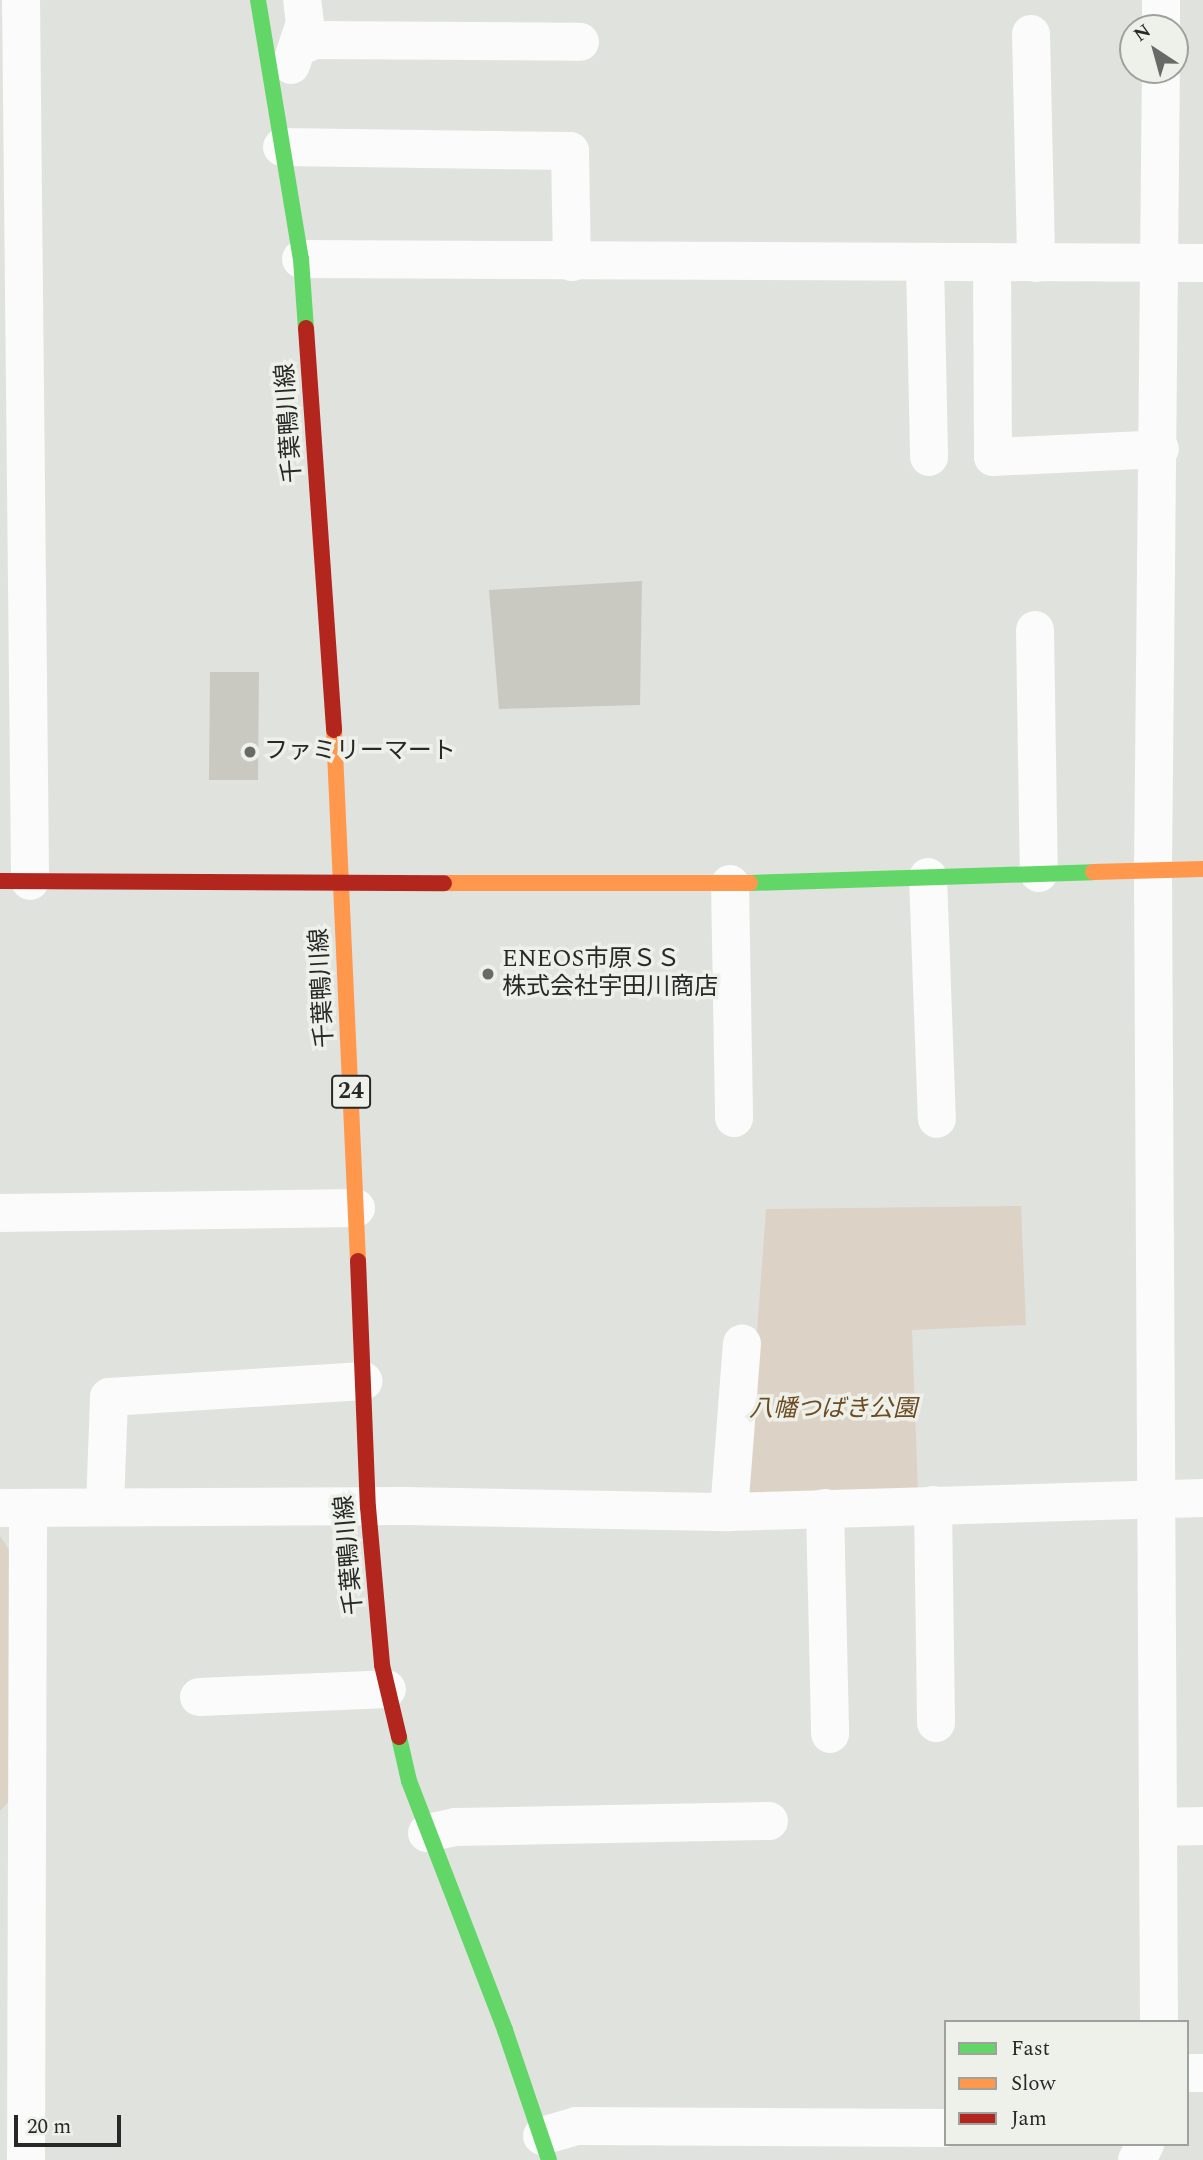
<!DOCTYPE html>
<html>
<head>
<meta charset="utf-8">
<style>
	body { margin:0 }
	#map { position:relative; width:1203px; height:2160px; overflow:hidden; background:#e0e2dd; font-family:Spectral,"Noto Sans JP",serif }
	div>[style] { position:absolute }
	.green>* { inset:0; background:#dcd3c6 }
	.building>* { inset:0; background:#cac9c1 }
	.street>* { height:38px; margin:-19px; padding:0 19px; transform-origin:19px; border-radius:19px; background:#fafbfa }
	.fast>* { height:16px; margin:-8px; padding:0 8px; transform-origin:8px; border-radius:8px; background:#63d668 }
	.slow>* { height:16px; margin:-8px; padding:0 8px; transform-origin:8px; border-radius:8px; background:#ff974d }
	.jam>* { height:16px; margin:-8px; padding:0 8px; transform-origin:8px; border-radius:8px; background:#b3261e }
	.dots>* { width:19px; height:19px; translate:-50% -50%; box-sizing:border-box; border:4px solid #edf1ea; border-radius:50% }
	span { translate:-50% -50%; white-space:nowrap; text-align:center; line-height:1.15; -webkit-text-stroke:7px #edf1ea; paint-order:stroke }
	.shield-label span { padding:2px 5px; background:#edf1ea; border:2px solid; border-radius:5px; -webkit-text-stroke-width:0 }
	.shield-label { font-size:23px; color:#282927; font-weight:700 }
	.street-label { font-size:24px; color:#282927 }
	.poi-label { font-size:24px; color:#282927 }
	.left { translate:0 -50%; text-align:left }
	.park-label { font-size:24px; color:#6e4b22; font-style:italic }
	.legend { position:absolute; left:944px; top:2020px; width:245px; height:126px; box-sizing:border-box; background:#edf1ea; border:2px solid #9ea19c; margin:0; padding:9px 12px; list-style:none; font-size:21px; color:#282927 }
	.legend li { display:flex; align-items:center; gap:14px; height:35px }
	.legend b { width:35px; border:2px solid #9ea19c }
	.north { position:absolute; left:1119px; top:14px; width:70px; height:70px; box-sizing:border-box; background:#edf1ea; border:2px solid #9ea19c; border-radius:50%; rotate:324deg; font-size:19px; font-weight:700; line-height:28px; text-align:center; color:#282927 }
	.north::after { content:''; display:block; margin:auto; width:24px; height:32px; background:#686a67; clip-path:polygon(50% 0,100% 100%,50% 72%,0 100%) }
	.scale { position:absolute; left:14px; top:2115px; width:107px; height:32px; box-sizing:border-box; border:4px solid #282927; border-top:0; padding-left:9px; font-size:21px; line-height:24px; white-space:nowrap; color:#282927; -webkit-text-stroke:5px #edf1ea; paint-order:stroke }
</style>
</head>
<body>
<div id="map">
	<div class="green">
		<div style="clip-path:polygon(1021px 1206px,1026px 1325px,912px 1330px,918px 1491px,745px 1496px,766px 1209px)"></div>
		<div style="clip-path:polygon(0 1536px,10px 1551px,14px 1796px,0 1811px)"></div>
	</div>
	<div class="building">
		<div style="clip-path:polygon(642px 581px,640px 705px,499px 709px,489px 590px)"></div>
		<div style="clip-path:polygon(210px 672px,259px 672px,258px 780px,209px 780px)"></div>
	</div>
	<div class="street">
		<div style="left:21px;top:0;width:881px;rotate:89.41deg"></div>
		<div style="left:1161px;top:0;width:28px;rotate:90deg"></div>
		<div style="left:1031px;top:34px;width:229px;rotate:88.7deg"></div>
		<div style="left:298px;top:47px;width:18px;rotate:-22deg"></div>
		<div style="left:315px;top:40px;width:265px;rotate:0.4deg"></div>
		<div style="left:291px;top:65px;width:44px;rotate:-71.6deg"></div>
		<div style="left:305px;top:23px;width:23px;rotate:-97deg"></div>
		<div style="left:282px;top:147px;width:288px;rotate:0.8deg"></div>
		<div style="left:570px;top:151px;width:111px;rotate:89deg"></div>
		<div style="left:301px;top:259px;width:902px;rotate:0.25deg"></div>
		<div style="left:925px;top:263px;width:194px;rotate:88.8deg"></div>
		<div style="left:992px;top:263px;width:194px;rotate:89.7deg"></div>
		<div style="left:993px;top:457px;width:167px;rotate:-2.7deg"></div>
		<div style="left:1035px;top:630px;width:243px;rotate:89.1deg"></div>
		<div style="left:928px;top:877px;width:242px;rotate:87.9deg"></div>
		<div style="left:730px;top:884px;width:234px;rotate:89deg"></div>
		<div style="left:0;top:1213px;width:356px;rotate:-0.8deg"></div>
		<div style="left:933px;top:1505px;width:218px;rotate:89.2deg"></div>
		<div style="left:105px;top:1507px;width:110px;rotate:-87.9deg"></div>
		<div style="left:109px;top:1397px;width:255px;rotate:-3.6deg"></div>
		<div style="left:0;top:1508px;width:405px;rotate:-0.3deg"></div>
		<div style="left:405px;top:1506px;width:324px;rotate:1.1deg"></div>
		<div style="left:729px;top:1512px;width:474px;rotate:-1.7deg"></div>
		<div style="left:825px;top:1508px;width:226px;rotate:88.7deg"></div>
		<div style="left:729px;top:1512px;width:169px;rotate:-85.6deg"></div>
		<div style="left:199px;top:1697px;width:188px;rotate:-2.4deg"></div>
		<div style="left:1160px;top:1827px;width:43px;rotate:-1.3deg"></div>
		<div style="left:427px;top:1833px;width:29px;rotate:-12deg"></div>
		<div style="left:455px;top:1827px;width:314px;rotate:-1.1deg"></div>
		<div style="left:1159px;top:2022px;width:1153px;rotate:-90.3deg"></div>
		<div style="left:1153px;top:869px;width:799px;rotate:-89.43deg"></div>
		<div style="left:1187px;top:2073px;width:16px"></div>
		<div style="left:542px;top:2136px;width:35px;rotate:-16deg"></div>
		<div style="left:576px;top:2126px;width:370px;rotate:0.3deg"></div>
		<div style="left:26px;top:2160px;width:652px;rotate:-89.82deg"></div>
		<div style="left:1137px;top:2160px;width:18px;rotate:-63deg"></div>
	</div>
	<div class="fast">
		<div style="left:258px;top:0;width:263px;rotate:80.6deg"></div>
		<div style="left:301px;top:259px;width:69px;rotate:85.9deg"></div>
		<div style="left:750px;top:883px;width:343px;rotate:-1.8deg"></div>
		<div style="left:399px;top:1737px;width:45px;rotate:77.2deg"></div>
		<div style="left:409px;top:1781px;width:267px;rotate:68.9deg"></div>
		<div style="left:505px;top:2030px;width:137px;rotate:71.3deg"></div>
	</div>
	<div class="slow">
		<div style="left:334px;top:730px;width:532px;rotate:87.41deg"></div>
		<div style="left:1093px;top:872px;width:110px;rotate:-1.6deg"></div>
		<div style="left:444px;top:883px;width:306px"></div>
	</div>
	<div class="jam">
		<div style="left:306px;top:328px;width:403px;rotate:86deg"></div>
		<div style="left:0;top:881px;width:444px;rotate:0.3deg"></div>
		<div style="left:358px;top:1261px;width:246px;rotate:87.7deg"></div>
		<div style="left:368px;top:1507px;width:159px;rotate:84.9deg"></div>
		<div style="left:382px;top:1665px;width:74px;rotate:76.7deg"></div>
	</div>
	<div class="dots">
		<div style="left:250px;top:752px;background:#686a67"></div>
		<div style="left:488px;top:974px;background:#686a67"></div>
	</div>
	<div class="shield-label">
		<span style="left:351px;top:1092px">24</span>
	</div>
	<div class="street-label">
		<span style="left:290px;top:423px;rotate:-94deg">千葉鴨川線</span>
		<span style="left:323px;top:988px;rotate:-93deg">千葉鴨川線</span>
		<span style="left:350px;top:1555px;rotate:-95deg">千葉鴨川線</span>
	</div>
	<div class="poi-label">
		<span class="left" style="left:264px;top:752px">ファミリーマート</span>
		<span class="left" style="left:502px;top:974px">ENEOS市原ＳＳ<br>株式会社宇田川商店</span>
	</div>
	<div class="park-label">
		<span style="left:833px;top:1410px">八幡つばき公園</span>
	</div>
	<ul class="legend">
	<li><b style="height:9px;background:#63d668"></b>Fast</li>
	<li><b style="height:9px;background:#ff974d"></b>Slow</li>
	<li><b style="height:9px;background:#b3261e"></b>Jam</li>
	</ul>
	<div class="north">N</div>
	<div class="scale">20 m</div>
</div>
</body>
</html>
